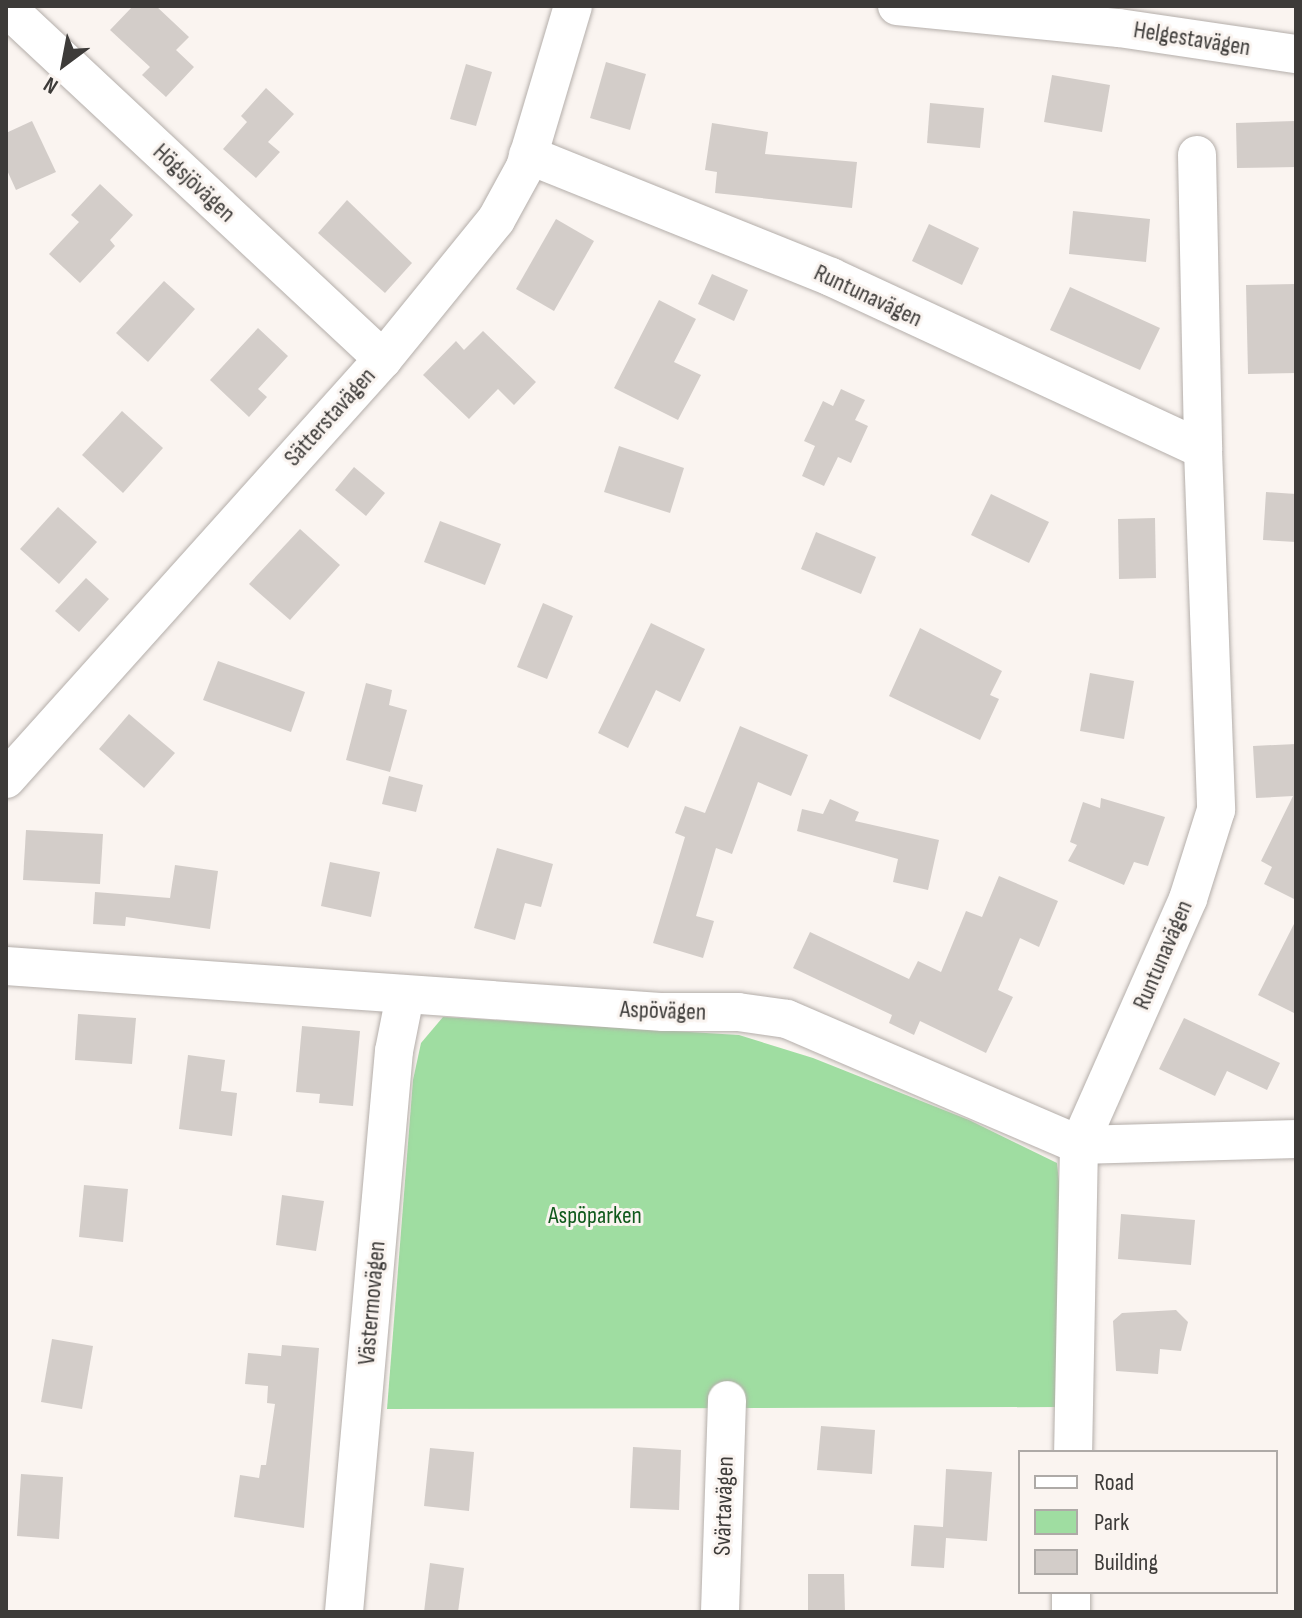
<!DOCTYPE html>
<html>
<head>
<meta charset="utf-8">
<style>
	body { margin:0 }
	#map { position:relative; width:1302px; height:1618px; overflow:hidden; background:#faf4f0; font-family:"Sofia Sans Condensed",sans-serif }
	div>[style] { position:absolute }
	.green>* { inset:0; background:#9fdda1 }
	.building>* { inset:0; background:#d3cdc9 }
	.roads { filter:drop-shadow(0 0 2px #b4aeaa) drop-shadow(0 0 2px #b4aeaa) }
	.minor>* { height:38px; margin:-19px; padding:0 19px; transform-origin:19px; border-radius:19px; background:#fff }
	span { translate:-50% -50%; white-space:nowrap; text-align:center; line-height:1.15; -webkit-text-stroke:6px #faf4f0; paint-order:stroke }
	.street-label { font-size:24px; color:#3d3b39 }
	.park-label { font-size:24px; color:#10591c }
	.frame { position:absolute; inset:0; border:8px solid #3d3b39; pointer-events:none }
	.legend { position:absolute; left:1018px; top:1450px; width:260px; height:144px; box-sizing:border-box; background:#faf4f0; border:2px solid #aeaaa7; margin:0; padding:10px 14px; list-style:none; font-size:24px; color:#3d3b39 }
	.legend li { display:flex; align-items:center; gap:16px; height:40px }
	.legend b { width:40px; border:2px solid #aeaaa7 }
	.north { position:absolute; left:24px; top:24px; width:80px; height:80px; -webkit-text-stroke:6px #faf4f0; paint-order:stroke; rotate:212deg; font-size:22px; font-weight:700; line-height:32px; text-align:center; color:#3d3b39 }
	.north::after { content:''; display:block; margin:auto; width:28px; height:36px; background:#3d3b39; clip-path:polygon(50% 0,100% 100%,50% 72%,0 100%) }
</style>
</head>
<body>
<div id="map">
	<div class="green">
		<div style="clip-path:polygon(443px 1017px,739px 1035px,813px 1058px,969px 1120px,1057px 1163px,1062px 1211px,1058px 1407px,387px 1409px,413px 1080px,421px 1043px)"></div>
	</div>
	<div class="building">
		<div style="clip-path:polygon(133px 6px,156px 6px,189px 37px,176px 50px,194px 67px,166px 97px,142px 75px,150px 67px,110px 30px)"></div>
		<div style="clip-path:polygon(606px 62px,646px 74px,630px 130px,590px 118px)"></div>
		<div style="clip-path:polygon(466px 64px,492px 72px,476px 126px,450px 119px)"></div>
		<div style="clip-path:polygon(1052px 75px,1110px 85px,1102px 132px,1044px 122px)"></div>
		<div style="clip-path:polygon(266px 88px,294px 114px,268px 142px,280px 152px,256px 178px,223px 149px,247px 122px,241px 116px)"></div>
		<div style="clip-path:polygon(930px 103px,984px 108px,980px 148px,927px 143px)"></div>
		<div style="clip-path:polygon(32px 121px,56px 172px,16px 190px,6px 168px,6px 133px)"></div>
		<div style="clip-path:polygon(1295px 121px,1296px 167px,1237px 168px,1236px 123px)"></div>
		<div style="clip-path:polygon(712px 123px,768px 132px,765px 154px,857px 162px,852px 208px,715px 193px,717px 172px,705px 170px)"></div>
		<div style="clip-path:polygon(100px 184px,133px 215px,110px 240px,115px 246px,80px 283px,49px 254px,79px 222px,71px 215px)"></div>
		<div style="clip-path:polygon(347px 200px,412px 263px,385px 293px,318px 233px)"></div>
		<div style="clip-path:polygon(1073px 211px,1150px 219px,1146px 262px,1069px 254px)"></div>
		<div style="clip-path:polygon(556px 219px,594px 241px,554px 311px,516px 289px)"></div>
		<div style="clip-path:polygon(929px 224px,979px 248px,962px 285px,912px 261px)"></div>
		<div style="clip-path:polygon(712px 274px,748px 290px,734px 321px,698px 304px)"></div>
		<div style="clip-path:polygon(164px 281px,195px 309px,148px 362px,116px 333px)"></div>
		<div style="clip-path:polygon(1296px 284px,1296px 373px,1248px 374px,1246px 285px)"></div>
		<div style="clip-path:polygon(1070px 287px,1160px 328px,1140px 370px,1050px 330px)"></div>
		<div style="clip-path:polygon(659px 300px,696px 319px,674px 362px,701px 375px,678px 420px,614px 388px)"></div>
		<div style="clip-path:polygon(258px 328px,288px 356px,258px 389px,267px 397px,249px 417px,210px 380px)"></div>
		<div style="clip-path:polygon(483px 331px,536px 382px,514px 405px,498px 389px,469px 419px,423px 375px,456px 341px,464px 350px)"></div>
		<div style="clip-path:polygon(841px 389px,865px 400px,855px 420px,868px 426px,851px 463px,838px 457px,824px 486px,802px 476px,815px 446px,804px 441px,823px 401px,833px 406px)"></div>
		<div style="clip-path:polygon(122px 411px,163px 448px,123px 493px,82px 455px)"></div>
		<div style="clip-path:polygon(619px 446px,684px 468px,670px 513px,604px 492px)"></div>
		<div style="clip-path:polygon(354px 467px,385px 493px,366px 516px,335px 490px)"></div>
		<div style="clip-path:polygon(1266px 492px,1296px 494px,1296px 542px,1263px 540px)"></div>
		<div style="clip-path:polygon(991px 494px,1049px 522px,1029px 563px,971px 535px)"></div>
		<div style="clip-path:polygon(58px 507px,97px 542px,59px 584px,20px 549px)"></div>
		<div style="clip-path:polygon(1155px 518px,1156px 578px,1119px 579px,1118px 519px)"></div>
		<div style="clip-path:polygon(440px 521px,501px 544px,485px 585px,424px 562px)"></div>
		<div style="clip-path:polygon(300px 529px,340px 565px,290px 620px,249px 584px)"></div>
		<div style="clip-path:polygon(816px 532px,876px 557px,861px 594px,801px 569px)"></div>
		<div style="clip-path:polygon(86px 578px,109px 599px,79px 632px,55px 611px)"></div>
		<div style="clip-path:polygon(543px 603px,573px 616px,547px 679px,517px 667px)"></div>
		<div style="clip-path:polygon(651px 623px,705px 649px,680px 702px,656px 690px,628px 748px,598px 733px)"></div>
		<div style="clip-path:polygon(920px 628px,1002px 671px,990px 695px,999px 699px,980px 740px,889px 696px)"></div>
		<div style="clip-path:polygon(218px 661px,305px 692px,291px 732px,203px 700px)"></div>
		<div style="clip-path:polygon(1090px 673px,1134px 681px,1124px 739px,1080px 731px)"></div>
		<div style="clip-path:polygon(366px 683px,392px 690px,389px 705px,407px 710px,390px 772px,346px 760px)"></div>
		<div style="clip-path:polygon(129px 714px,175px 753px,144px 788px,99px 749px)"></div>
		<div style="clip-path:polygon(740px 726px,808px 755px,791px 796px,758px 782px,732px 854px,716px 848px,696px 916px,714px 921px,703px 958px,653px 943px,685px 837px,675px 833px,685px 806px,705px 813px)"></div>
		<div style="clip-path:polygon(1296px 744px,1296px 900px,1264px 884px,1272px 867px,1261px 861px,1293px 796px,1256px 798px,1253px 746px)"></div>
		<div style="clip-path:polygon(389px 776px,423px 785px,416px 812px,382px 804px)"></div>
		<div style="clip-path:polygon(1101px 798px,1165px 817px,1148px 866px,1134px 862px,1124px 885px,1068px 861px,1077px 845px,1070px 842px,1083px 802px,1100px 808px)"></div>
		<div style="clip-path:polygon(830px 799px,859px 812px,855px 821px,939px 840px,928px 890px,893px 882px,898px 859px,797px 831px,802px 809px,823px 814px)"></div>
		<div style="clip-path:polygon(26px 830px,103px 834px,100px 884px,23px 880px)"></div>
		<div style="clip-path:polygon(497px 848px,553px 864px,541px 907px,525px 903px,515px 940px,474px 928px)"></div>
		<div style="clip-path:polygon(330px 862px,380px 872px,371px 917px,321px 906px)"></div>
		<div style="clip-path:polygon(175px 865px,218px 871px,210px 929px,126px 917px,125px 926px,93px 924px,95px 892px,170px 898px)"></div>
		<div style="clip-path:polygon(999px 876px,1058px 901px,1039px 947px,1020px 938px,998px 990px,1013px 997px,986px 1053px,920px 1021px,914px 1035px,889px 1023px,892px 1015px,793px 968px,810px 932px,909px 979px,918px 961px,941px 972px,966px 911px,982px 917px)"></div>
		<div style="clip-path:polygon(1296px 920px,1296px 1014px,1258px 995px)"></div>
		<div style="clip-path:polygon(78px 1014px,136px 1018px,132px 1064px,75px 1060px)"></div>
		<div style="clip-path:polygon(1184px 1018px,1280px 1063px,1267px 1090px,1227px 1071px,1215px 1096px,1159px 1069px)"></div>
		<div style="clip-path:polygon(302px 1026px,360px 1031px,353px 1106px,319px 1103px,320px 1094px,296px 1092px)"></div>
		<div style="clip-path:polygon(188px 1055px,225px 1060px,221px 1091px,237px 1093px,232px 1136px,179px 1129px)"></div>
		<div style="clip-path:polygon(84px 1185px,128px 1189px,123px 1242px,79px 1237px)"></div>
		<div style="clip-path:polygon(282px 1195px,324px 1201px,316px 1251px,276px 1245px)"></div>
		<div style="clip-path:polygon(1121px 1214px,1195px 1220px,1191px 1265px,1118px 1259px)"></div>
		<div style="clip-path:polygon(1176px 1310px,1188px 1322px,1181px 1351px,1160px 1349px,1158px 1374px,1116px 1371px,1113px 1321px,1122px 1313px)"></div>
		<div style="clip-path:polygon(52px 1339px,93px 1346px,82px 1409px,41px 1402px)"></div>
		<div style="clip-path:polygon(282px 1345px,319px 1348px,304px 1528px,234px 1517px,240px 1475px,259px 1478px,261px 1465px,266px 1465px,275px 1404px,267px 1403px,268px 1386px,245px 1384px,248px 1353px,281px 1356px)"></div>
		<div style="clip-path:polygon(821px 1426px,875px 1430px,872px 1474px,817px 1470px)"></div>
		<div style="clip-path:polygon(633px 1447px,681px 1450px,679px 1510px,630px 1508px)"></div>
		<div style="clip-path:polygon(430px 1448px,474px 1452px,469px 1511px,424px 1506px)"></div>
		<div style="clip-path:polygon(946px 1469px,992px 1472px,987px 1541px,946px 1538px,944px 1568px,911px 1566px,914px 1525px,943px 1527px)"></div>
		<div style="clip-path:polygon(21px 1474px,63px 1477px,59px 1539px,17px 1536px)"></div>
		<div style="clip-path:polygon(430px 1563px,464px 1568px,458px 1612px,424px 1612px)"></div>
		<div style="clip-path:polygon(808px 1574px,844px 1574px,845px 1612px,808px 1612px)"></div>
	</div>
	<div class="roads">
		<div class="minor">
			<div style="left:897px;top:6px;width:223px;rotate:5.7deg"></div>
			<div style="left:1119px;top:28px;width:179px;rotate:8.4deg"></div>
			<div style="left:6px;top:7px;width:516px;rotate:43.04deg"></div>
			<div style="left:528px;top:155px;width:327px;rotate:21.9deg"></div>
			<div style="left:831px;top:277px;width:410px;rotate:24.9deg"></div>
			<div style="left:1203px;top:450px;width:360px;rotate:87.9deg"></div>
			<div style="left:1216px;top:810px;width:93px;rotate:107.5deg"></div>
			<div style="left:1188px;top:899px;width:269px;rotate:113.9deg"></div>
			<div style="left:1079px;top:1145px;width:307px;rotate:91.1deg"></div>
			<div style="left:1197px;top:155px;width:295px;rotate:88.8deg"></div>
			<div style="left:6px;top:779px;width:564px;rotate:-48.09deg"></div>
			<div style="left:383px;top:359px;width:179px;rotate:-50.9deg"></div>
			<div style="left:496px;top:220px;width:60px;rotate:-61.3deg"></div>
			<div style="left:525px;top:167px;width:168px;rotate:-73.4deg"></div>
			<div style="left:6px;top:966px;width:659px;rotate:4.01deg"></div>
			<div style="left:663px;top:1012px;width:75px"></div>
			<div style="left:738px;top:1012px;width:49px;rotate:8.1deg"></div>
			<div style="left:787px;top:1019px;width:318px;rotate:23.3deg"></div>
			<div style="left:1079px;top:1145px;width:217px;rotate:-1.6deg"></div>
			<div style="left:344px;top:1612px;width:563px;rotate:-84.91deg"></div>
			<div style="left:394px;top:1051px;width:56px;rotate:-78.7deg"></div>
			<div style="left:720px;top:1612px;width:212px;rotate:-88.1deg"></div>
			<div style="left:1071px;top:1612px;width:20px;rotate:-90deg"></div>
		</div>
	</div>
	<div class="street-label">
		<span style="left:1192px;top:39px;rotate:9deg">Helgestavägen</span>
		<span style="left:194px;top:183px;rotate:43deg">Högsjövägen</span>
		<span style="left:868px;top:296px;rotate:25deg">Runtunavägen</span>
		<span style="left:330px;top:417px;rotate:-48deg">Sätterstavägen</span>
		<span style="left:1163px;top:955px;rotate:-67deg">Runtunavägen</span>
		<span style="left:663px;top:1011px;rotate:2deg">Aspövägen</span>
		<span style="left:372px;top:1303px;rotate:-85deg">Västermovägen</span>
		<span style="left:724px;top:1506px;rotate:-88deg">Svärtavägen</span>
	</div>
	<div class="park-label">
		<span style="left:595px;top:1216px">Aspöparken</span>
	</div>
	<div class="frame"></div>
	<ul class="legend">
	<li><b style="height:10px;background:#fff"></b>Road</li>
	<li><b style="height:22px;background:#9fdda1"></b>Park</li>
	<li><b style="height:22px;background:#d3cdc9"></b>Building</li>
	</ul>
	<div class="north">N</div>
</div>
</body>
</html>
